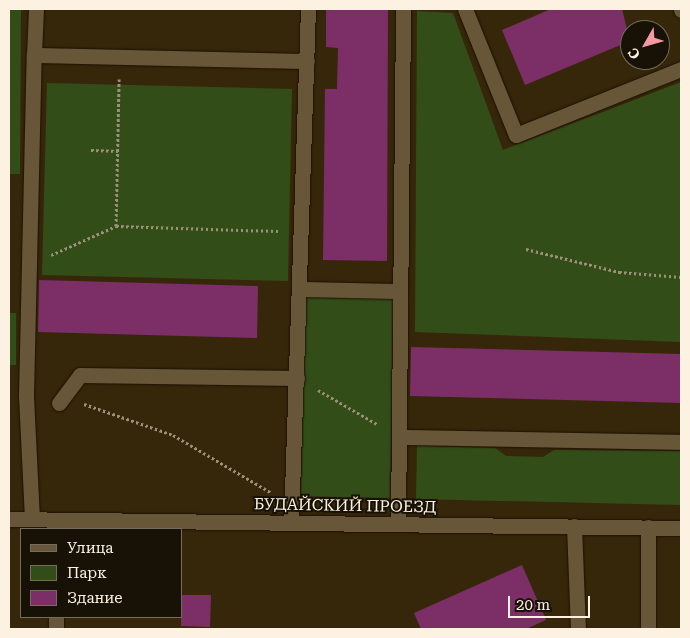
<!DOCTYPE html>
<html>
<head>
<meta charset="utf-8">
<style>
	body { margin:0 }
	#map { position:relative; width:690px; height:638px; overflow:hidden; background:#37270a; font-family:"Roboto Serif",serif }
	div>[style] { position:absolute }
	.green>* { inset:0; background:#334d18 }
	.building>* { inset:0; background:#7c2e67 }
	.path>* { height:3px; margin-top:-1.5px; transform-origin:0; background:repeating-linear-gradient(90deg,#9d9079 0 2.5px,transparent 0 5px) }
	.roads { filter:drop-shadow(0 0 1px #1c1000) drop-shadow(0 0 1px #1c1000) }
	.lane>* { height:15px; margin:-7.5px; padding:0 7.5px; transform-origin:7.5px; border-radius:7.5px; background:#675638 }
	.street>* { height:15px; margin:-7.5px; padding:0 7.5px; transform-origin:7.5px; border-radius:7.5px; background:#675638 }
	span { translate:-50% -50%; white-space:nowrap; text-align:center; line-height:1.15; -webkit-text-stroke:4px #181206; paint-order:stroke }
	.street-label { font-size:16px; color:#fdf2e2 }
	.frame { position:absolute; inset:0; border:10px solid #fdf2e2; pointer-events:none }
	.legend { position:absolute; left:20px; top:528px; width:162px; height:90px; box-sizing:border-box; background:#181206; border:1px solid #746c5e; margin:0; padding:6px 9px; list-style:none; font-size:15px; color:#fdf2e2 }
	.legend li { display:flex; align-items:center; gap:10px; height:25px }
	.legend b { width:25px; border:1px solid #746c5e }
	.north { position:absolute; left:620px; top:20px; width:50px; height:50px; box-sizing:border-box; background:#181206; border:1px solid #746c5e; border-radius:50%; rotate:232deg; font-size:14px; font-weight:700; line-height:20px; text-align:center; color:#fdf2e2 }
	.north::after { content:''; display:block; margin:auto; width:18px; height:22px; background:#f49aa3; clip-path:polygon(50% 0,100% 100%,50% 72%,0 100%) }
	.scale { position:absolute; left:508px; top:596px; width:82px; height:22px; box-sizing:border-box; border:2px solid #fdf2e2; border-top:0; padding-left:6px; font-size:15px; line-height:18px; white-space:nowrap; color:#fdf2e2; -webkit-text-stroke:4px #181206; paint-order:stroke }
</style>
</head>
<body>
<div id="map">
	<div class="green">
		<div style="clip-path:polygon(9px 9px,21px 9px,20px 174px,9px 174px)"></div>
		<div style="clip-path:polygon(417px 11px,453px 13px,503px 150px,681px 82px,681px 342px,415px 332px)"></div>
		<div style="clip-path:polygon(47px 83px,292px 89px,288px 281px,42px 275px)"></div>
		<div style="clip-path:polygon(305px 296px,393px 297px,390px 498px,301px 496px)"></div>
		<div style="clip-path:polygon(9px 313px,16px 313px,16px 365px,9px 365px)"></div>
		<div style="clip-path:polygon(417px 446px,495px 448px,506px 456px,543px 457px,554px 450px,681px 451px,681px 505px,416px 499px)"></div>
	</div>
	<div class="building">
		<div style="clip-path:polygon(326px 9px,388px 9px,387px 261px,323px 260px,325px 89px,337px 89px,338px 48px,326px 47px)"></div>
		<div style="clip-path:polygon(551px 9px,622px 9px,630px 41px,525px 85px,502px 30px)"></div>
		<div style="clip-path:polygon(39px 280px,258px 286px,257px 338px,38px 332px)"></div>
		<div style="clip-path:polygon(411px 347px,681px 354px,681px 403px,410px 396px)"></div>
		<div style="clip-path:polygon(522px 565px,546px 620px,526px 629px,421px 629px,414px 613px)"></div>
		<div style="clip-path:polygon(181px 595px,211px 595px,210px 627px,181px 626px)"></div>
	</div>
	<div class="path">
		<div style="left:91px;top:150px;width:27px;rotate:2deg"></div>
		<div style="left:116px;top:226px;width:147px;rotate:-88.8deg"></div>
		<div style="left:526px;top:249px;width:96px;rotate:13.9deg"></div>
		<div style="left:619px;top:272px;width:62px;rotate:4.6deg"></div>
		<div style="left:51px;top:255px;width:71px;rotate:-24deg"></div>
		<div style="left:116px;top:226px;width:162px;rotate:1.8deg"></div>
		<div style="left:318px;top:390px;width:68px;rotate:30deg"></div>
		<div style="left:84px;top:404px;width:94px;rotate:19.2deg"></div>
		<div style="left:173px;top:435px;width:113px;rotate:30.4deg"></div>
	</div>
	<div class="roads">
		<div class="lane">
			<div style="left:36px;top:9px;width:46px;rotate:92.5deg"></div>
			<div style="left:34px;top:55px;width:273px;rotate:1.3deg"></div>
			<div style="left:465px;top:9px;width:136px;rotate:68deg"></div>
			<div style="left:516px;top:135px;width:178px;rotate:-21.8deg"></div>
			<div style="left:681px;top:9px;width:1px;rotate:90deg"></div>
			<div style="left:300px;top:289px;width:99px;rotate:1.2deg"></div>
			<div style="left:59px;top:403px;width:35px;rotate:-53deg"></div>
			<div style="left:80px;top:375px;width:217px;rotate:0.8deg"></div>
			<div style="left:400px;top:437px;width:281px;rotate:1deg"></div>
			<div style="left:32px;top:519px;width:124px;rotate:-92.8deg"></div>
			<div style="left:26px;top:395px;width:340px;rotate:-88.7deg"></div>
			<div style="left:291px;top:523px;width:514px;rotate:-88.11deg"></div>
			<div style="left:398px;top:524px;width:515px;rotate:-89.44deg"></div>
			<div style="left:574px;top:526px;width:103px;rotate:87.8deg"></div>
			<div style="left:56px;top:629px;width:12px;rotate:-90deg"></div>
			<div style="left:648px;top:629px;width:102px;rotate:-90deg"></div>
		</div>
		<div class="street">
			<div style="left:9px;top:519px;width:672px;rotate:0.77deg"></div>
		</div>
	</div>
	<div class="street-label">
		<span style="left:345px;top:506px;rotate:1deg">БУДАЙСКИЙ ПРОЕЗД</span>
	</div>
	<div class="frame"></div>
	<ul class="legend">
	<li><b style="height:6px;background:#675638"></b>Улица</li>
	<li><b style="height:14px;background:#334d18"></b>Парк</li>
	<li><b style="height:14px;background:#7c2e67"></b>Здание</li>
	</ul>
	<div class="north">С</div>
	<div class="scale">20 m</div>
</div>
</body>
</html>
